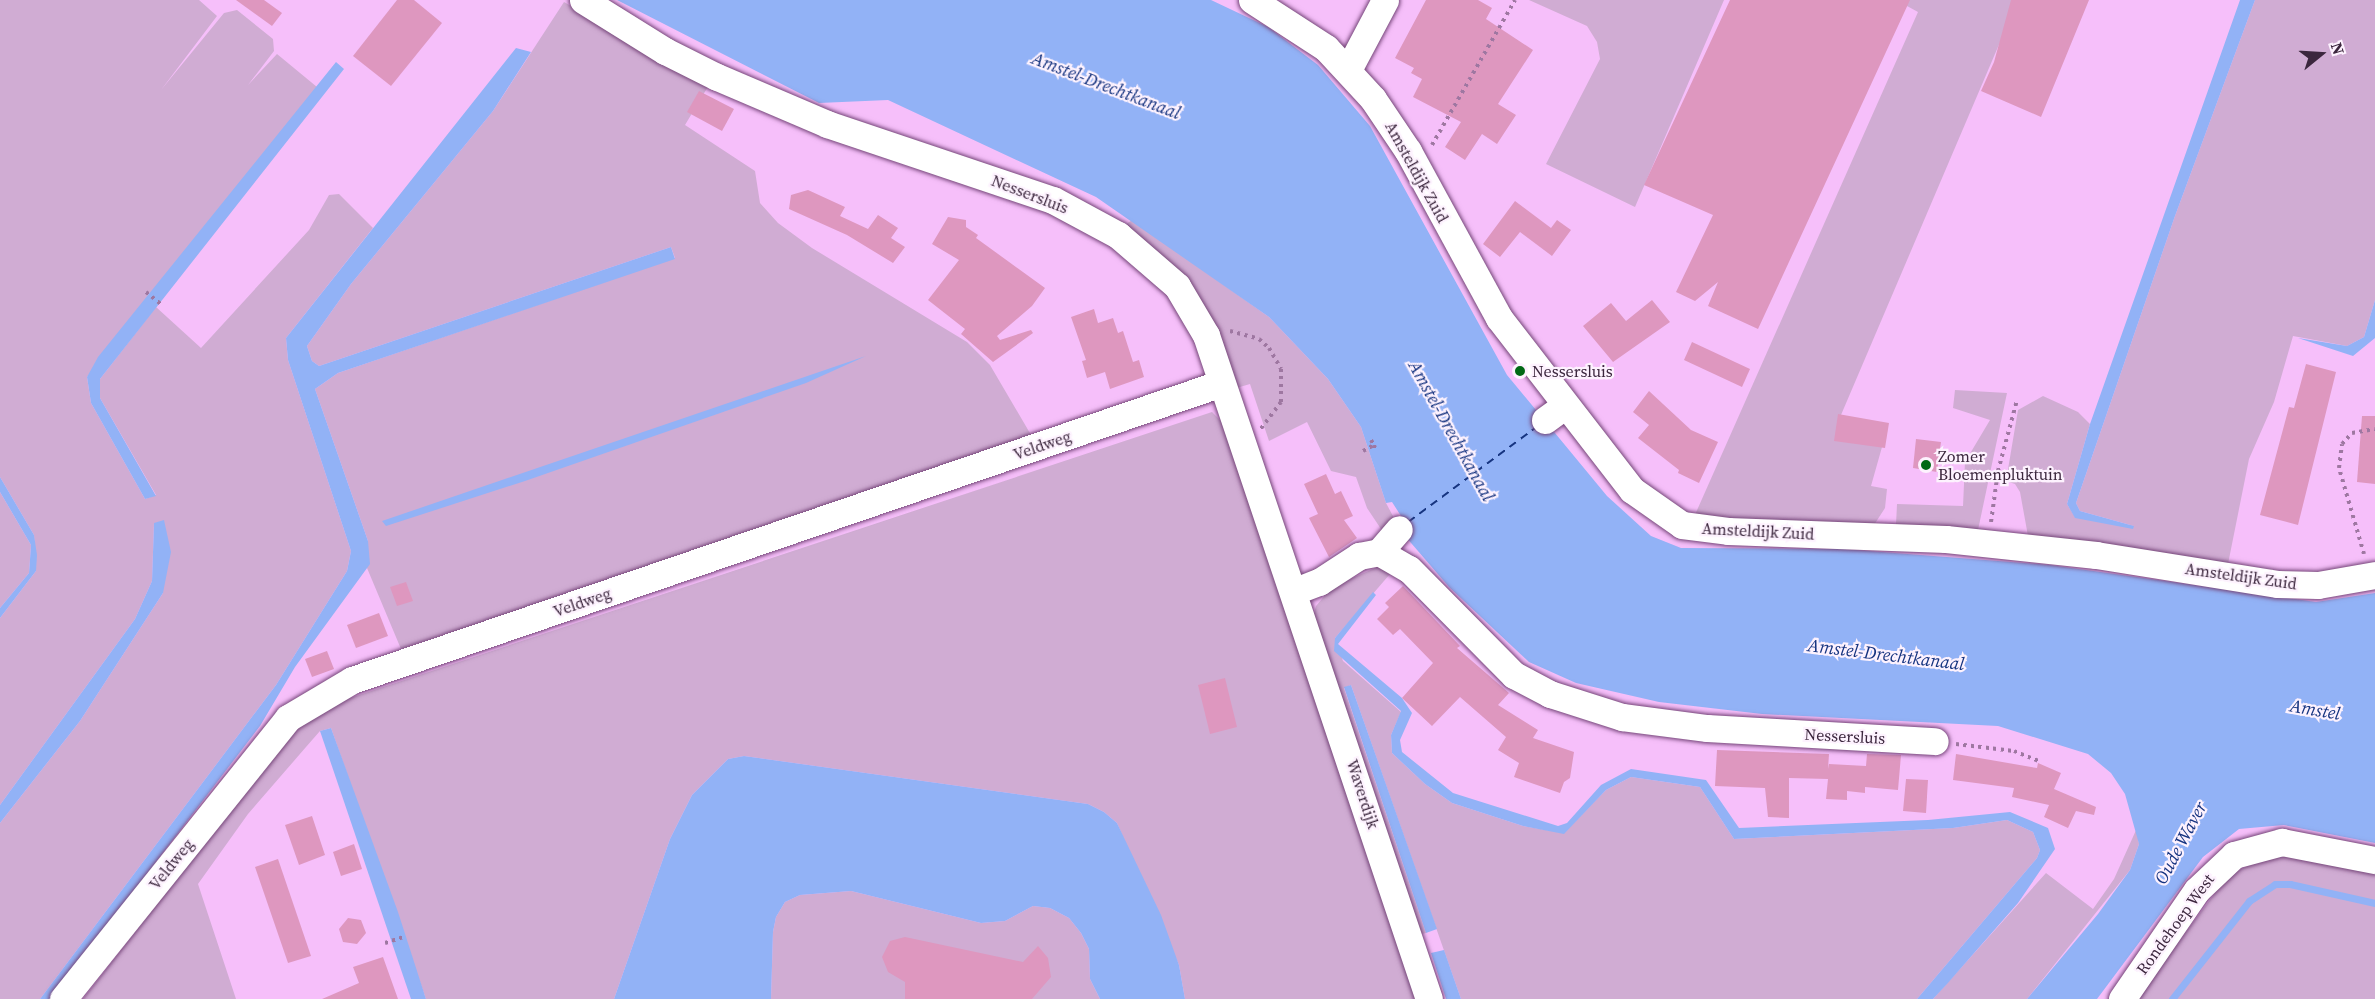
<!DOCTYPE html>
<html>
<head>
<meta charset="utf-8">
<style>
	body { margin:0 }
	#map { position:relative; width:2375px; height:999px; overflow:hidden; background:#f6bffa; font-family:"Source Serif 4",serif }
	div>[style] { position:absolute }
	.green>* { inset:0; background:#d0acd3 }
	.water>* { inset:0; background:#92b2f6 }
	.stream>* { height:7px; margin:-3.5px; padding:0 3.5px; transform-origin:3.5px; border-radius:3.5px; background:#92b2f6 }
	.ferry>* { height:1.5px; margin-top:-0.75px; transform-origin:0; background:repeating-linear-gradient(90deg,#163480 0 8px,transparent 0 14px) }
	.building>* { inset:0; background:#de97bf }
	.path>* { height:4px; margin-top:-2px; transform-origin:0; background:repeating-linear-gradient(90deg,#9e77a1 0 3px,transparent 0 7.5px) }
	.roads { filter:drop-shadow(0 0 2px #754579) drop-shadow(0 0 2px #754579) }
	.minor>* { height:27px; margin:-13.5px; padding:0 13.5px; transform-origin:13.5px; border-radius:13.5px; background:#fff }
	.dots>* { width:16px; height:16px; translate:-50% -50%; box-sizing:border-box; border:3px solid #fdf2fe; border-radius:50% }
	span { translate:-50% -50%; white-space:nowrap; text-align:center; line-height:1.15; -webkit-text-stroke:4.5px #fdf2fe; paint-order:stroke }
	.street-label { font-size:16px; color:#3b263d }
	.poi-label { font-size:16px; color:#3b263d }
	.left { translate:0 -50%; text-align:left }
	.water-label { font-size:18px; color:#163480; font-style:italic }
	.north { position:absolute; left:2291px; top:24px; width:60px; height:60px; -webkit-text-stroke:4px #fdf2fe; paint-order:stroke; rotate:72deg; font-size:16px; font-weight:700; line-height:24px; text-align:center; color:#3b263d }
	.north::after { content:''; display:block; margin:auto; width:21px; height:27px; background:#3b263d; clip-path:polygon(50% 0,100% 100%,50% 72%,0 100%) }
</style>
</head>
<body>
<div id="map">
	<div class="green">
		<div style="clip-path:polygon(0 0,199px 0,217px 16px,161px 90px,224px 13px,237px 10px,273px 39px,274px 51px,248px 85px,277px 54px,317px 87px,87px 377px,91px 403px,145px 499px,156px 495px,100px 398px,100px 379px,156px 307px,201px 348px,309px 230px,329px 195px,339px 194px,373px 228px,286px 338px,288px 360px,351px 551px,347px 571px,276px 685px,40px 999px,0 999px,0 823px,80px 721px,163px 593px,154px 523px,152px 581px,135px 619px,0 805px,0 618px,36px 571px,34px 535px,0 477px)"></div>
		<div style="clip-path:polygon(1529px 0,1724px 0,1635px 207px,1546px 164px,1600px 59px,1597px 42px,1587px 26px)"></div>
		<div style="clip-path:polygon(1896px 0,2018px 0,1838px 422px,1882px 447px,1871px 486px,1887px 489px,1885px 508px,1874px 525px,1694px 517px,1918px 12px)"></div>
		<div style="clip-path:polygon(2255px 0,2375px 0,2375px 300px,2364px 337px,2347px 346px,2293px 336px,2274px 402px,2249px 459px,2228px 564px,2028px 536px,2020px 492px,2015px 484px,2006px 481px,2018px 410px,2043px 396px,2078px 412px,2090px 424px,2067px 504px,2075px 517px,2134px 526px,2080px 511px,2076px 503px,2175px 216px)"></div>
		<div style="clip-path:polygon(564px 2px,709px 85px,685px 125px,755px 171px,760px 203px,778px 223px,812px 248px,967px 342px,990px 365px,1034px 440px,401px 649px,367px 568px,368px 541px,315px 389px,338px 373px,675px 258px,671px 247px,319px 366px,312px 361px,307px 346px,351px 284px,493px 111px)"></div>
		<div style="clip-path:polygon(1132px 220px,1269px 317px,1328px 379px,1361px 427px,1386px 503px,1394px 518px,1383px 532px,1367px 508px,1356px 477px,1331px 471px,1307px 422px,1269px 441px,1250px 384px,1233px 389px,1208px 321px,1118px 230px)"></div>
		<div style="clip-path:polygon(1955px 390px,2007px 393px,1978px 530px,1896px 525px,1897px 504px,1963px 506px,1965px 462px,1990px 420px,1953px 408px)"></div>
		<div style="clip-path:polygon(1212px 412px,1224px 424px,1421px 999px,1185px 999px,1179px 965px,1117px 823px,1104px 812px,1088px 804px,744px 756px,728px 759px,692px 795px,670px 839px,614px 999px,426px 999px,331px 728px,320px 731px,306px 747px,248px 814px,198px 884px,236px 999px,83px 999px,276px 751px,320px 708px)"></div>
		<div style="clip-path:polygon(0 492px,31px 545px,29px 573px,0 608px)"></div>
		<div style="clip-path:polygon(1382px 565px,1396px 567px,1335px 638px,1343px 661px,1401px 712px,1391px 735px,1392px 753px,1425px 784px,1452px 803px,1523px 826px,1564px 833px,1606px 790px,1631px 777px,1700px 787px,1734px 839px,1953px 828px,2007px 820px,2033px 832px,2040px 850px,2037px 858px,1917px 999px,1461px 999px,1351px 685px,1344px 688px,1426px 933px,1418px 935px,1313px 617px,1316px 606px,1332px 587px)"></div>
		<div style="clip-path:polygon(2137px 828px,2139px 844px,2130px 870px,2027px 999px,1933px 999px,2046px 873px,2093px 909px,2114px 879px)"></div>
		<div style="clip-path:polygon(2300px 851px,2375px 866px,2375px 999px,2136px 999px,2227px 877px,2251px 864px)"></div>
		<div style="clip-path:polygon(851px 891px,981px 923px,1005px 921px,1033px 906px,1050px 908px,1069px 918px,1081px 933px,1089px 949px,1090px 979px,1100px 999px,771px 999px,773px 932px,776px 917px,785px 902px,800px 895px)"></div>
	</div>
	<div class="water">
		<div style="clip-path:polygon(617px 0,1211px 0,1268px 27px,1318px 65px,1370px 126px,1507px 375px,1607px 496px,1651px 536px,1681px 548px,1843px 549px,2050px 565px,2316px 602px,2375px 593px,2375px 843px,2284px 825px,2239px 829px,2203px 857px,2097px 999px,2027px 999px,2098px 914px,2130px 870px,2139px 844px,2125px 794px,2111px 773px,2088px 754px,1998px 726px,1762px 714px,1659px 702px,1576px 683px,1529px 662px,1449px 587px,1399px 529px,1401px 516px,1392px 502px,1386px 503px,1361px 427px,1328px 379px,1269px 317px,1096px 197px,888px 100px,819px 103px)"></div>
		<div style="clip-path:polygon(2240px 0,2255px 0,2175px 216px,2076px 503px,2080px 511px,2134px 526px,2133px 529px,2075px 518px,2067px 504px,2090px 424px)"></div>
		<div style="clip-path:polygon(516px 48px,531px 52px,493px 111px,351px 284px,307px 346px,312px 361px,319px 366px,671px 247px,675px 259px,338px 373px,315px 389px,368px 541px,370px 564px,295px 667px,260px 726px,51px 999px,40px 999px,276px 685px,347px 571px,351px 551px,288px 360px,286px 338px)"></div>
		<div style="clip-path:polygon(336px 62px,344px 69px,100px 379px,100px 398px,156px 496px,145px 499px,91px 403px,87px 377px,98px 357px)"></div>
		<div style="clip-path:polygon(2375px 300px,2375px 338px,2353px 356px,2298px 338px,2347px 346px,2364px 337px)"></div>
		<div style="clip-path:polygon(866px 356px,806px 383px,525px 481px,386px 526px,382px 521px)"></div>
		<div style="clip-path:polygon(0 477px,34px 535px,37px 555px,36px 571px,0 618px,0 608px,29px 573px,31px 545px,0 492px)"></div>
		<div style="clip-path:polygon(164px 520px,171px 552px,163px 593px,80px 721px,0 823px,0 805px,135px 619px,152px 581px,154px 523px)"></div>
		<div style="clip-path:polygon(1373px 592px,1376px 595px,1338px 644px,1402px 698px,1412px 713px,1400px 740px,1402px 752px,1453px 793px,1558px 826px,1567px 823px,1601px 785px,1631px 769px,1706px 780px,1739px 828px,1928px 820px,2010px 812px,2048px 828px,2055px 849px,2018px 903px,1947px 984px,1933px 999px,1917px 999px,2037px 858px,2040px 850px,2033px 832px,2007px 820px,1953px 828px,1734px 839px,1700px 787px,1631px 777px,1606px 790px,1564px 834px,1523px 826px,1452px 803px,1425px 784px,1392px 753px,1391px 735px,1401px 711px,1334px 651px,1335px 638px)"></div>
		<div style="clip-path:polygon(1351px 685px,1437px 929px,1426px 933px,1344px 687px)"></div>
		<div style="clip-path:polygon(331px 728px,398px 912px,426px 999px,411px 999px,320px 731px)"></div>
		<div style="clip-path:polygon(744px 756px,1088px 804px,1104px 812px,1117px 823px,1161px 915px,1179px 965px,1185px 999px,1100px 999px,1090px 979px,1089px 949px,1081px 933px,1069px 918px,1050px 908px,1033px 906px,1005px 921px,981px 923px,851px 891px,800px 895px,785px 902px,776px 917px,773px 932px,771px 999px,614px 999px,670px 839px,692px 795px,728px 759px)"></div>
		<div style="clip-path:polygon(1444px 950px,1461px 999px,1446px 999px,1431px 953px)"></div>
	</div>
	<div class="stream">
		<div style="left:2172px;top:999px;width:125px;rotate:-51.8deg"></div>
		<div style="left:2249px;top:901px;width:31px;rotate:-33deg"></div>
		<div style="left:2275px;top:884px;width:15px"></div>
		<div style="left:2290px;top:884px;width:87px;rotate:12.6deg"></div>
	</div>
	<div class="ferry">
		<div style="left:1408px;top:522px;width:158px;rotate:-36.5deg"></div>
	</div>
	<div class="building">
		<div style="clip-path:polygon(236px 0,264px 0,282px 13px,272px 26px)"></div>
		<div style="clip-path:polygon(397px 0,414px 0,442px 23px,391px 86px,353px 56px)"></div>
		<div style="clip-path:polygon(1426px 0,1478px 0,1492px 8px,1486px 19px,1533px 50px,1498px 104px,1516px 115px,1497px 144px,1482px 134px,1465px 160px,1445px 147px,1461px 122px,1413px 97px,1422px 79px,1411px 73px,1414px 68px,1395px 58px)"></div>
		<div style="clip-path:polygon(1730px 0,1910px 0,1758px 329px,1708px 306px,1718px 282px,1695px 301px,1676px 292px,1713px 215px,1644px 185px)"></div>
		<div style="clip-path:polygon(2011px 0,2089px 0,2041px 117px,1981px 91px,1994px 62px)"></div>
		<div style="clip-path:polygon(699px 91px,734px 109px,722px 131px,687px 112px)"></div>
		<div style="clip-path:polygon(808px 190px,845px 207px,840px 216px,868px 229px,878px 215px,898px 228px,891px 238px,905px 247px,893px 263px,847px 235px,789px 209px,791px 195px)"></div>
		<div style="clip-path:polygon(1515px 201px,1551px 228px,1557px 220px,1571px 230px,1552px 256px,1520px 232px,1500px 257px,1483px 244px)"></div>
		<div style="clip-path:polygon(948px 217px,966px 220px,966px 227px,978px 235px,976px 238px,1045px 288px,1032px 306px,997px 336px,1000px 340px,1031px 330px,1033px 333px,993px 362px,961px 334px,965px 329px,928px 300px,959px 260px,932px 244px)"></div>
		<div style="clip-path:polygon(1652px 300px,1670px 322px,1613px 362px,1583px 326px,1611px 303px,1626px 321px)"></div>
		<div style="clip-path:polygon(1094px 309px,1098px 323px,1113px 318px,1118px 333px,1123px 331px,1133px 362px,1139px 360px,1144px 377px,1110px 389px,1105px 372px,1087px 378px,1082px 361px,1086px 360px,1071px 317px)"></div>
		<div style="clip-path:polygon(1692px 342px,1750px 369px,1742px 387px,1684px 360px)"></div>
		<div style="clip-path:polygon(2306px 364px,2336px 372px,2298px 525px,2260px 515px,2289px 407px,2294px 408px)"></div>
		<div style="clip-path:polygon(1649px 391px,1691px 430px,1718px 442px,1699px 483px,1678px 473px,1679px 470px,1638px 438px,1649px 425px,1633px 412px)"></div>
		<div style="clip-path:polygon(1838px 414px,1889px 423px,1885px 448px,1834px 441px)"></div>
		<div style="clip-path:polygon(2362px 416px,2375px 416px,2375px 484px,2357px 482px)"></div>
		<div style="clip-path:polygon(1916px 439px,1941px 442px,1937px 472px,1913px 468px)"></div>
		<div style="clip-path:polygon(1326px 474px,1335px 494px,1341px 491px,1353px 516px,1344px 520px,1357px 538px,1329px 557px,1309px 518px,1318px 514px,1304px 484px)"></div>
		<div style="clip-path:polygon(406px 582px,413px 601px,397px 606px,390px 587px)"></div>
		<div style="clip-path:polygon(1403px 586px,1460px 646px,1457px 648px,1509px 693px,1498px 705px,1538px 730px,1533px 738px,1574px 752px,1570px 778px,1564px 782px,1560px 793px,1514px 777px,1519px 763px,1498px 750px,1506px 737px,1460px 697px,1432px 726px,1402px 698px,1433px 663px,1400px 629px,1393px 635px,1377px 619px,1389px 607px,1385px 603px)"></div>
		<div style="clip-path:polygon(379px 613px,388px 636px,356px 648px,347px 625px)"></div>
		<div style="clip-path:polygon(327px 651px,334px 669px,312px 677px,305px 659px)"></div>
		<div style="clip-path:polygon(1225px 678px,1237px 727px,1210px 734px,1198px 685px)"></div>
		<div style="clip-path:polygon(1717px 750px,1829px 754px,1828px 769px,1829px 764px,1866px 766px,1867px 754px,1901px 755px,1898px 790px,1865px 787px,1865px 793px,1847px 791px,1847px 800px,1826px 799px,1828px 779px,1789px 778px,1789px 818px,1768px 817px,1765px 788px,1715px 786px)"></div>
		<div style="clip-path:polygon(1956px 754px,2037px 768px,2038px 763px,2061px 773px,2054px 789px,2096px 807px,2094px 815px,2076px 811px,2068px 828px,2044px 817px,2049px 805px,2012px 797px,2014px 788px,1953px 780px)"></div>
		<div style="clip-path:polygon(1906px 779px,1928px 780px,1926px 813px,1903px 811px)"></div>
		<div style="clip-path:polygon(312px 816px,325px 855px,299px 865px,285px 825px)"></div>
		<div style="clip-path:polygon(354px 844px,362px 869px,341px 876px,333px 852px)"></div>
		<div style="clip-path:polygon(278px 859px,311px 956px,288px 963px,255px 867px)"></div>
		<div style="clip-path:polygon(348px 918px,361px 920px,366px 933px,357px 944px,343px 942px,339px 929px)"></div>
		<div style="clip-path:polygon(905px 937px,1023px 962px,1038px 946px,1048px 958px,1051px 977px,1032px 999px,905px 999px,905px 982px,888px 972px,882px 957px,890px 941px)"></div>
		<div style="clip-path:polygon(383px 957px,398px 999px,322px 999px,359px 983px,353px 967px)"></div>
	</div>
	<div class="path">
		<div style="left:1432px;top:145px;width:167px;rotate:-60.2deg"></div>
		<div style="left:146px;top:292px;width:21px;rotate:39deg"></div>
		<div style="left:1230px;top:331px;width:30px;rotate:15deg"></div>
		<div style="left:1259px;top:339px;width:13px;rotate:42deg"></div>
		<div style="left:1269px;top:348px;width:24px;rotate:60deg"></div>
		<div style="left:1281px;top:369px;width:33px;rotate:90deg"></div>
		<div style="left:1281px;top:402px;width:34px;rotate:127deg"></div>
		<div style="left:1371px;top:440px;width:6px;rotate:59deg"></div>
		<div style="left:1363px;top:451px;width:13px;rotate:-29deg"></div>
		<div style="left:1374px;top:445px;width:6px;rotate:72deg"></div>
		<div style="left:1991px;top:522px;width:51px;rotate:-82.2deg"></div>
		<div style="left:1998px;top:471px;width:73px;rotate:-75deg"></div>
		<div style="left:2364px;top:554px;width:90px;rotate:-106.2deg"></div>
		<div style="left:2339px;top:468px;width:24px;rotate:-83deg"></div>
		<div style="left:2342px;top:444px;width:15px;rotate:-48deg"></div>
		<div style="left:2352px;top:433px;width:23px;rotate:-10deg"></div>
		<div style="left:1956px;top:744px;width:58px;rotate:6.9deg"></div>
		<div style="left:2014px;top:751px;width:29px;rotate:22deg"></div>
		<div style="left:385px;top:943px;width:22px;rotate:-18deg"></div>
	</div>
	<div class="roads">
		<div class="minor">
			<div style="left:583px;top:0;width:97px;rotate:31.9deg"></div>
			<div style="left:665px;top:51px;width:58px;rotate:26.6deg"></div>
			<div style="left:717px;top:77px;width:120px;rotate:23.1deg"></div>
			<div style="left:827px;top:124px;width:238px;rotate:18.6deg"></div>
			<div style="left:1053px;top:200px;width:74px;rotate:28.3deg"></div>
			<div style="left:1118px;top:235px;width:78px;rotate:40.8deg"></div>
			<div style="left:1177px;top:286px;width:57px;rotate:59.4deg"></div>
			<div style="left:1206px;top:335px;width:700px;rotate:71.44deg"></div>
			<div style="left:1252px;top:0;width:88px;rotate:33deg"></div>
			<div style="left:1326px;top:48px;width:69px;rotate:47.3deg"></div>
			<div style="left:1373px;top:99px;width:63px;rotate:56.1deg"></div>
			<div style="left:1408px;top:151px;width:190px;rotate:61.4deg"></div>
			<div style="left:1499px;top:318px;width:217px;rotate:52.3deg"></div>
			<div style="left:1632px;top:490px;width:61px;rotate:35deg"></div>
			<div style="left:1682px;top:525px;width:46px;rotate:7.4deg"></div>
			<div style="left:1728px;top:531px;width:218px;rotate:2.1deg"></div>
			<div style="left:1946px;top:539px;width:151px;rotate:6.1deg"></div>
			<div style="left:2096px;top:555px;width:183px;rotate:9.1deg"></div>
			<div style="left:2277px;top:584px;width:41px;rotate:1.4deg"></div>
			<div style="left:2318px;top:585px;width:58px;rotate:-10deg"></div>
			<div style="left:1348px;top:70px;width:79px;rotate:-62.1deg"></div>
			<div style="left:1545px;top:420px;width:24px;rotate:-36deg"></div>
			<div style="left:1379px;top:552px;width:30px;rotate:-49deg"></div>
			<div style="left:1295px;top:591px;width:26px;rotate:-21deg"></div>
			<div style="left:1319px;top:582px;width:48px;rotate:-33deg"></div>
			<div style="left:1359px;top:556px;width:20px;rotate:-11deg"></div>
			<div style="left:1379px;top:552px;width:34px;rotate:30deg"></div>
			<div style="left:1409px;top:569px;width:149px;rotate:45.3deg"></div>
			<div style="left:1514px;top:675px;width:41px;rotate:27.8deg"></div>
			<div style="left:1550px;top:694px;width:76px;rotate:17.7deg"></div>
			<div style="left:1622px;top:717px;width:86px;rotate:7.4deg"></div>
			<div style="left:1707px;top:728px;width:228px;rotate:3.3deg"></div>
			<div style="left:63px;top:999px;width:360px;rotate:-51.3deg"></div>
			<div style="left:288px;top:718px;width:74px;rotate:-30.7deg"></div>
			<div style="left:352px;top:680px;width:919px;rotate:-18.85deg"></div>
			<div style="left:2122px;top:999px;width:132px;rotate:-55.5deg"></div>
			<div style="left:2197px;top:890px;width:51px;rotate:-43.4deg"></div>
			<div style="left:2234px;top:855px;width:50px;rotate:-15.2deg"></div>
			<div style="left:2282px;top:842px;width:95px;rotate:11deg"></div>
		</div>
	</div>
	<div class="dots">
		<div style="left:1520px;top:371px;background:#016915"></div>
		<div style="left:1926px;top:465px;background:#016915"></div>
	</div>
	<div class="street-label">
		<span style="left:1417px;top:172px;rotate:61deg">Amsteldijk Zuid</span>
		<span style="left:1030px;top:194px;rotate:21deg">Nessersluis</span>
		<span style="left:1042px;top:445px;rotate:-19deg">Veldweg</span>
		<span style="left:1758px;top:531px;rotate:3deg">Amsteldijk Zuid</span>
		<span style="left:2241px;top:576px;rotate:8deg">Amsteldijk Zuid</span>
		<span style="left:582px;top:602px;rotate:-19deg">Veldweg</span>
		<span style="left:1845px;top:736px;rotate:3deg">Nessersluis</span>
		<span style="left:1363px;top:794px;rotate:72deg">Waverdijk</span>
		<span style="left:171px;top:864px;rotate:-51deg">Veldweg</span>
		<span style="left:2175px;top:924px;rotate:-54deg">Rondehoep West</span>
	</div>
	<div class="poi-label">
		<span class="left" style="left:1532px;top:371px">Nessersluis</span>
		<span class="left" style="left:1938px;top:465px">Zomer<br>Bloemenpluktuin</span>
	</div>
	<div class="water-label">
		<span style="left:1106px;top:86px;rotate:21deg">Amstel-Drechtkanaal</span>
		<span style="left:1451px;top:431px;rotate:61deg">Amstel-Drechtkanaal</span>
		<span style="left:1886px;top:655px;rotate:7deg">Amstel-Drechtkanaal</span>
		<span style="left:2315px;top:710px;rotate:10deg">Amstel</span>
		<span style="left:2181px;top:843px;rotate:-62deg">Oude Waver</span>
	</div>
	<div class="north">N</div>
</div>
</body>
</html>
